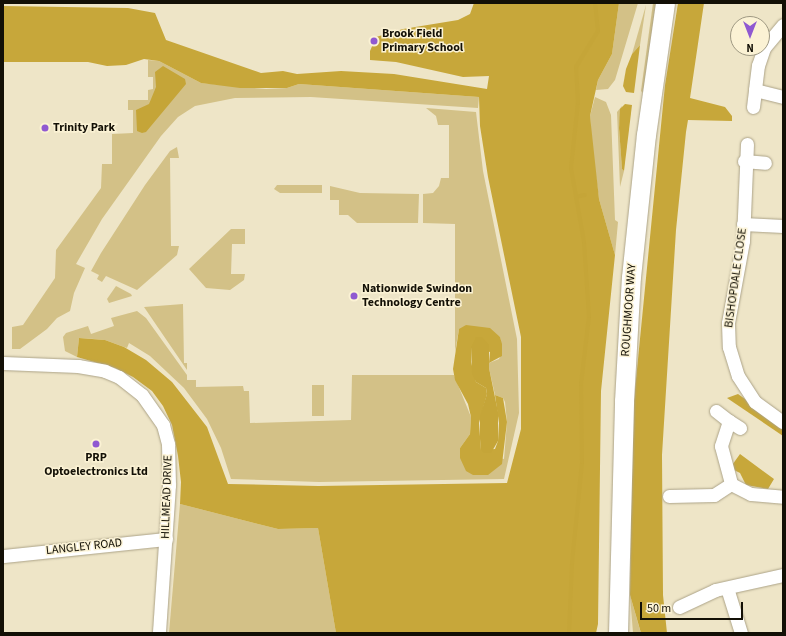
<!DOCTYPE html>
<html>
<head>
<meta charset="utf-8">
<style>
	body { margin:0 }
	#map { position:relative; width:786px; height:636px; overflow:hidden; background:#eee5c7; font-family:"Source Sans 3",sans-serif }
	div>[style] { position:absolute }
	.green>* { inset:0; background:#d3c187 }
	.forest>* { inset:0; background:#c7a73a }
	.water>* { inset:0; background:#c5a538 }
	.stream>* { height:4px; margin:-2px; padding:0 2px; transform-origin:2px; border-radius:2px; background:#c5a538 }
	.roads { filter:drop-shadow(0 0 1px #aca388) drop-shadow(0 0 1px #aca388) }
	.minor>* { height:13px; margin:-6.5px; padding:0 6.5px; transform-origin:6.5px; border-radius:6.5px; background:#fff }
	.secondary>* { height:19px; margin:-9.5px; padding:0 9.5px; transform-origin:9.5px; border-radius:9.5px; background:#fff }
	.dots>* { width:11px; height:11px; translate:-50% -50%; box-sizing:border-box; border:2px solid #fbf2d4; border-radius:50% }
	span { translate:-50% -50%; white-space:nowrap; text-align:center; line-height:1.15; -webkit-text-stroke:3px #fbf2d4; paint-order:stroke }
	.poi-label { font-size:12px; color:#131006; font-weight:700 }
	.left { translate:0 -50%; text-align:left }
	.street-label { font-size:12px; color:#131006 }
	.frame { position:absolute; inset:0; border:4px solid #131006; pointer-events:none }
	.north { position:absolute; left:730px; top:16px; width:40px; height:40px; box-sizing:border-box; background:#fbf2d4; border:1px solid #9e9882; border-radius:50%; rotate:180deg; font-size:11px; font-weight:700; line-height:16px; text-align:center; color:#131006 }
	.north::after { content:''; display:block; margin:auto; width:14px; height:18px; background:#9059d1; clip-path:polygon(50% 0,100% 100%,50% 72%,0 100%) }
	.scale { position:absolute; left:640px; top:602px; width:103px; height:18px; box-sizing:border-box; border:2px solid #131006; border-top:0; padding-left:5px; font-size:12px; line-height:14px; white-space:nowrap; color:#131006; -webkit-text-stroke:3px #fbf2d4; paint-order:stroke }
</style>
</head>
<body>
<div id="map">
	<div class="green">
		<div style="clip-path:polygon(619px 3px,638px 3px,615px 80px,608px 89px,596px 90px,598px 80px,612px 54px)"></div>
		<div style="clip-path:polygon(653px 3px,657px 3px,643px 93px,641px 91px)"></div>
		<div style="clip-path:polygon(646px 5px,640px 45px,632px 54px)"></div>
		<div style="clip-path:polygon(148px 60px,159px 61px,201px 83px,266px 89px,287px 88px,299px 84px,479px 97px,478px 108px,311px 97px,235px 98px,195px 106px,178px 117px,161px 136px,102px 219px,76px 264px,85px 268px,74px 293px,70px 311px,57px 318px,47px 329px,20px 349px,12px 349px,12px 327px,23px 325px,55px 278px,56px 250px,101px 188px,102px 164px,112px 164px,112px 134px,133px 133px,133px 110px,128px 110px,128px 100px,148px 100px,148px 90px,153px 89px,153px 77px,148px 77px)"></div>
		<div style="clip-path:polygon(595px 97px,606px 102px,611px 115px,615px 220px,618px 222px,615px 255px,599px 199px,591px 140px,590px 116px)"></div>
		<div style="clip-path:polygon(622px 106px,619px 128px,622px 169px,624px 171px,620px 187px,617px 112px)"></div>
		<div style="clip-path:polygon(426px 108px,476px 112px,483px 171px,517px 339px,519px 413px,504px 479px,319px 482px,231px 479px,221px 448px,207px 419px,184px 388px,150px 356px,129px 343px,127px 348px,105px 340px,94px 339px,79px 338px,77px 357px,65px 351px,63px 337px,66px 333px,88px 326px,91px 334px,114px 326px,111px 318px,137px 311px,146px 318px,187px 375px,187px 380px,196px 380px,196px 387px,243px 386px,244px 391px,249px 391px,250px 423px,351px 420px,352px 375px,454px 375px,471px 417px,470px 434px,460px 448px,504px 459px,507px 422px,505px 402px,503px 398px,495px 395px,489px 368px,489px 363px,499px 359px,502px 352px,500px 337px,459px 329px,455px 352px,455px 224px,423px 223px,423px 194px,433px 193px,439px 186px,441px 178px,449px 178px,449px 125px,438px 125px,436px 116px)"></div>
		<div style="clip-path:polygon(177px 147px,179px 158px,170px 158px,171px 246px,179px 246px,177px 255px,137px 290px,106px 276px,102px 282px,97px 279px,99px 275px,91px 271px,101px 253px,145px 185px,170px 151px)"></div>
		<div style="clip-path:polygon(277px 185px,322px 185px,322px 193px,280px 193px,274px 189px)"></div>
		<div style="clip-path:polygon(330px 186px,360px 193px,419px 194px,418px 223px,357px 223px,348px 215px,339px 215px,339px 200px,330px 200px)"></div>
		<div style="clip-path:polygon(231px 229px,245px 229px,245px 244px,232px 244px,231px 274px,245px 274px,244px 280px,230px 290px,206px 288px,189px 269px)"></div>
		<div style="clip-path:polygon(116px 286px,131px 294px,132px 296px,109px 303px,107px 299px)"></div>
		<div style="clip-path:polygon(183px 304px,184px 363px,187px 363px,187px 370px,144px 307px)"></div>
		<div style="clip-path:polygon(312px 385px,324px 385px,324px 416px,312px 416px)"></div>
		<div style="clip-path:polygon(180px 504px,278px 529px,318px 528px,336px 633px,169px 633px)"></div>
		<div style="clip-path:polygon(630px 595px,640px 630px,641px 633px,633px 633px)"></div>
	</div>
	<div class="forest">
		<div style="clip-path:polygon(474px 3px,619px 3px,612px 54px,598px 80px,590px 116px,599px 199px,615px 255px,601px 391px,598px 624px,596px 633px,336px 633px,318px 528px,278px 529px,180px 504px,181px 482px,178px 456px,172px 425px,163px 406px,152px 391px,133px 377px,115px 368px,77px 357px,79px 338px,105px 340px,124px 347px,146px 360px,172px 382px,207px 427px,228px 484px,318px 486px,507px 483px,521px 429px,521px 337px,488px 177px,480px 126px,479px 97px,299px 84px,287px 88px,240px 88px,201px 83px,159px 61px,144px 59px,126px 65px,107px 66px,88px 62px,3px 62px,3px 6px,128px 8px,155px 13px,166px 40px,261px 73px,283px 71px,297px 74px,341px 71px,394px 74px,487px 89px,489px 76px,463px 77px,396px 62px,370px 60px,370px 51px,376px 37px,403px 29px,458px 20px,470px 14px)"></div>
		<div style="clip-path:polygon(678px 3px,704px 3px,690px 98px,725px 107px,732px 116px,732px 121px,688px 120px,686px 132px,676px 230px,662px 455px,663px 595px,667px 633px,641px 633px,630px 595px,632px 420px,665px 85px)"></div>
		<div style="clip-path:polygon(640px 45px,634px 93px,626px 92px,623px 86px,626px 69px,632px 54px)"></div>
		<div style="clip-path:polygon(625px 104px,632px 105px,624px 171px,622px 169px,619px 128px,620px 109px)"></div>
		<div style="clip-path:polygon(466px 325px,490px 328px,500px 337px,502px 344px,502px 356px,489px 363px,490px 352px,471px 347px,471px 362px,476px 382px,486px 388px,487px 394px,479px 423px,481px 450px,495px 449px,498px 441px,499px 423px,495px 395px,503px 398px,507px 422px,502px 464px,488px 475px,473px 475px,466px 471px,460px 458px,460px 448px,470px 434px,471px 417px,468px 404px,455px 380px,453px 369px,459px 329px)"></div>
		<div style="clip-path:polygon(738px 394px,783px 426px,783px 436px,727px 398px)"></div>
		<div style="clip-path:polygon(740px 454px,774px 479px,768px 489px,746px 485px,740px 473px,730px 468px)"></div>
	</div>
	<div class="water">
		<div style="clip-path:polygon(163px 66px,185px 79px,186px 84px,146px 132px,142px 133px,137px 131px,136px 110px,149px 104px,156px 87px,155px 72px)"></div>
		<div style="clip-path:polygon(476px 337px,482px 337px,489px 345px,489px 368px,498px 412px,498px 441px,491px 453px,484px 453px,481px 450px,480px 439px,480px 416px,487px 394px,486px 388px,476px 382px,472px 374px,471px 347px)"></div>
	</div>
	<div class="stream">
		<div style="left:576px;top:197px;width:9px;rotate:-13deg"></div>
		<div style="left:569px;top:633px;width:70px;rotate:-87.5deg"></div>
		<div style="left:572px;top:563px;width:101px;rotate:-84.3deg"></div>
		<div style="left:582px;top:462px;width:78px;rotate:-90.7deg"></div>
		<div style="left:581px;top:384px;width:68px;rotate:-83.3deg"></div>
		<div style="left:589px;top:316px;width:74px;rotate:-93.9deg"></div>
		<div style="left:584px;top:242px;width:75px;rotate:-100deg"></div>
		<div style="left:571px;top:168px;width:65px;rotate:-83.9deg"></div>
		<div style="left:578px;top:103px;width:36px;rotate:-93deg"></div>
		<div style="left:576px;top:67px;width:42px;rotate:-58.6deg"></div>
		<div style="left:598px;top:31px;width:28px;rotate:-96deg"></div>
	</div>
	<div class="roads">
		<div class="minor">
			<div style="left:783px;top:25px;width:30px;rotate:130deg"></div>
			<div style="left:764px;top:48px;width:18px;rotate:109deg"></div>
			<div style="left:758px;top:65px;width:25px;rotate:97deg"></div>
			<div style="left:755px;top:90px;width:29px;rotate:14deg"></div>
			<div style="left:753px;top:107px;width:17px;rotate:-83deg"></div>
			<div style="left:747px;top:144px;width:97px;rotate:92.4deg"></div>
			<div style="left:743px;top:241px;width:83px;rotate:100.4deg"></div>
			<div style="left:728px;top:323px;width:24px;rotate:88deg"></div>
			<div style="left:729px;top:347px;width:30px;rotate:73deg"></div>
			<div style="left:738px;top:376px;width:31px;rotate:57deg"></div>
			<div style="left:755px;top:402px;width:34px;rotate:36deg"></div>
			<div style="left:744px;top:161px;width:21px;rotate:5deg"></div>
			<div style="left:743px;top:224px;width:40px;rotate:2.9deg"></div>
			<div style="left:3px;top:363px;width:75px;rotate:2.3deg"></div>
			<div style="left:78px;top:366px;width:27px;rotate:10deg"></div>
			<div style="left:105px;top:371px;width:15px;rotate:23deg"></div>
			<div style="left:119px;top:377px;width:29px;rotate:38deg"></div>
			<div style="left:142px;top:395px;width:37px;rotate:55deg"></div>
			<div style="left:163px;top:425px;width:20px;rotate:75deg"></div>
			<div style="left:168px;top:444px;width:41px;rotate:88.6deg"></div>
			<div style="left:169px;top:485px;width:148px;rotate:93.9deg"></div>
			<div style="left:716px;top:411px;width:16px;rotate:38deg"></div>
			<div style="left:729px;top:421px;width:26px;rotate:108deg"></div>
			<div style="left:721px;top:446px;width:39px;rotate:75deg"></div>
			<div style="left:729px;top:421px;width:13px;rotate:32deg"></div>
			<div style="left:669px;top:496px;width:45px;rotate:-1.3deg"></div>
			<div style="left:714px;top:495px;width:20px;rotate:-33deg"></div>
			<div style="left:731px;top:484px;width:22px;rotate:27deg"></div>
			<div style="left:751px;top:494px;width:32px;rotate:5deg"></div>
			<div style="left:3px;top:556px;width:164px;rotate:-6deg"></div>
			<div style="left:727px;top:588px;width:47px;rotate:72.7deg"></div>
			<div style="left:679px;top:607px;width:40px;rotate:-25deg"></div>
			<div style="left:715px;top:590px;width:70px;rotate:-12.4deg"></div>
		</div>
		<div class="secondary">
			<div style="left:618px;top:633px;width:232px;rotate:-88.5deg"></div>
			<div style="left:624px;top:401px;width:124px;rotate:-86.8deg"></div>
			<div style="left:631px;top:277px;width:143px;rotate:-84deg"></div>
			<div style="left:646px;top:135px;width:133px;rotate:-81.8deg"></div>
		</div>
	</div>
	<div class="dots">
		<div style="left:374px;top:41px;background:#9059d1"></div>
		<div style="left:45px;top:128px;background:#9059d1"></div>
		<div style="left:354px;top:296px;background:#9059d1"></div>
		<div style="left:96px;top:444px;background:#9059d1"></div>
	</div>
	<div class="poi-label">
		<span class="left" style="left:382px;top:41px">Brook Field<br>Primary School</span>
		<span class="left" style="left:53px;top:128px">Trinity Park</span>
		<span class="left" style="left:362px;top:296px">Nationwide Swindon<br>Technology Centre</span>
		<span style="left:96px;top:465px">PRP<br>Optoelectronics Ltd</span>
	</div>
	<div class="street-label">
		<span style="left:736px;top:278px;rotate:-82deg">BISHOPDALE CLOSE</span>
		<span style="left:629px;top:310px;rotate:-86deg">ROUGHMOOR WAY</span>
		<span style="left:167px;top:497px;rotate:-88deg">HILLMEAD DRIVE</span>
		<span style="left:84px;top:547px;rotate:-6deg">LANGLEY ROAD</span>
	</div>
	<div class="frame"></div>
	<div class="north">N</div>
	<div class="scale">50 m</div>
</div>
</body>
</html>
